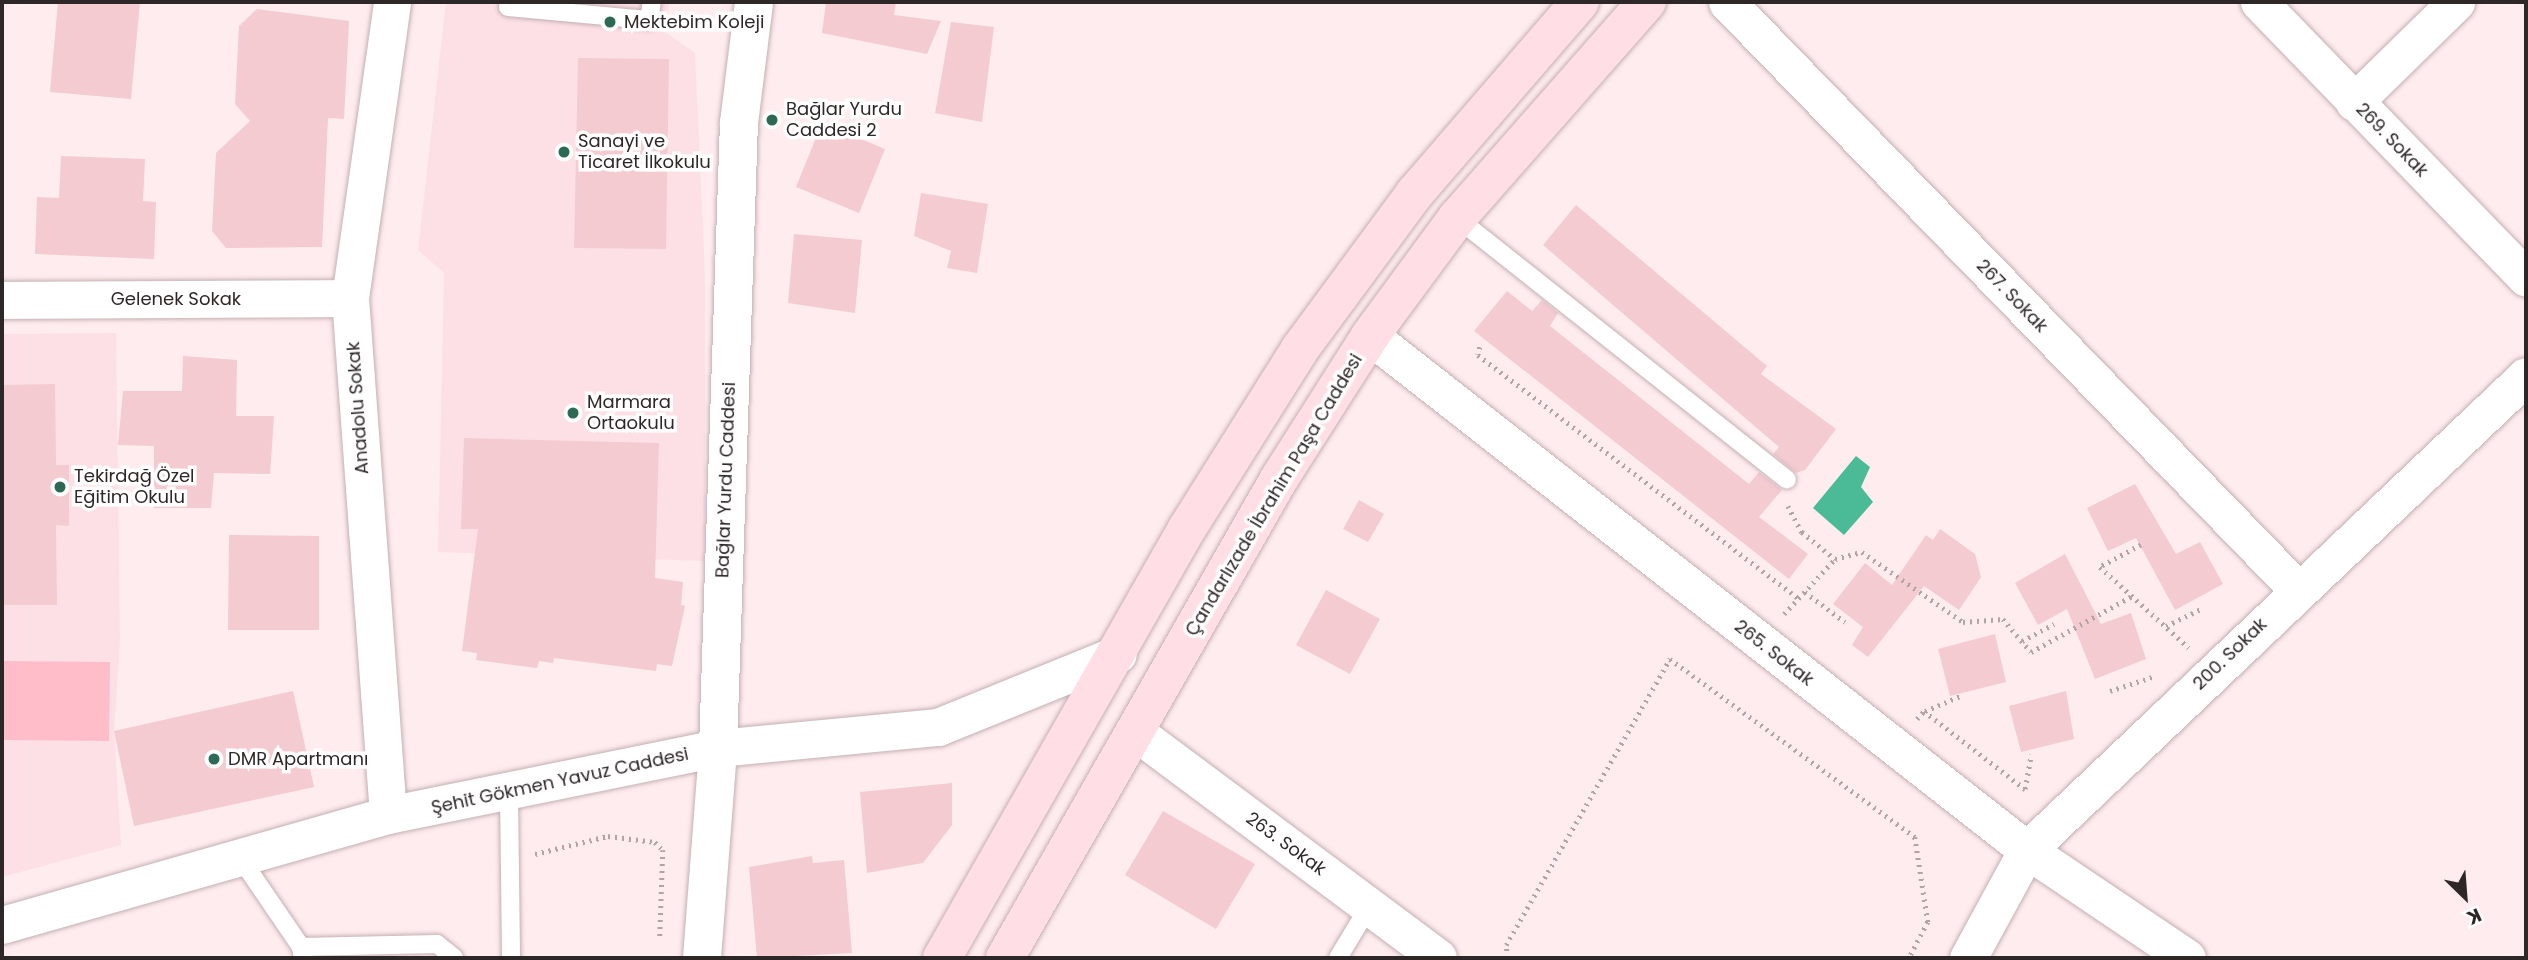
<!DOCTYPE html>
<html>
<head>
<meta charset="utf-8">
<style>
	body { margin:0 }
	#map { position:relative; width:2528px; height:960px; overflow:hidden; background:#ffecee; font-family:Poppins,sans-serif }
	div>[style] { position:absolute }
	.built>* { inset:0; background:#fde0e5 }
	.green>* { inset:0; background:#febdc8 }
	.water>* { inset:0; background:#4aba97 }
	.building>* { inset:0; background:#f3cbd1 }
	.path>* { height:4.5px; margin-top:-2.25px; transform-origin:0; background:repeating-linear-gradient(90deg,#b2a4a5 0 2px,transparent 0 7px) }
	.roads { filter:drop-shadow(0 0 2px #c3b0b3) drop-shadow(0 0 2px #c3b0b3) }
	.service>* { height:18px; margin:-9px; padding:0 9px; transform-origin:9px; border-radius:9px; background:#fff }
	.minor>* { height:37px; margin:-18.5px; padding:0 18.5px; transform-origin:18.5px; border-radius:18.5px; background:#fff }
	.tertiary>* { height:38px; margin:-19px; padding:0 19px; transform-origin:19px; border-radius:19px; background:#fff }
	.secondary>* { height:38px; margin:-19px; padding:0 19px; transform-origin:19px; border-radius:19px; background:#ffdfe5 }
	.dots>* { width:19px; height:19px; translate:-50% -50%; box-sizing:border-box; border:4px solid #fefefe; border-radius:50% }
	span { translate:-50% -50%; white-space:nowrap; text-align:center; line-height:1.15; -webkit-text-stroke:7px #fefefe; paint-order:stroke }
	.poi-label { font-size:18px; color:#2e2728 }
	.left { translate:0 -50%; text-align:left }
	.street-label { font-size:18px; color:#2e2728 }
	.frame { position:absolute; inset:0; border:4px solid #2e2728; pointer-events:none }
	.north { position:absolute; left:2430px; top:862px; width:70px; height:70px; -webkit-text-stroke:5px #fefefe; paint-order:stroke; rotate:155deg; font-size:19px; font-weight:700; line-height:28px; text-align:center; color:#2e2728 }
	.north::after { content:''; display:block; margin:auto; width:24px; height:32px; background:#2e2728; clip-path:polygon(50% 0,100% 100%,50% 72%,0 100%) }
</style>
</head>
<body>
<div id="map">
	<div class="built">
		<div style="clip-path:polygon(446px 2px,670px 2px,664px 31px,695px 53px,705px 275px,705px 561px,438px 552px,444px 273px,418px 250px)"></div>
		<div style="clip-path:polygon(116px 333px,120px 640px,114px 731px,121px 845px,2px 877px,2px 334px)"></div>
	</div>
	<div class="green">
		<div style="clip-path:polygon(2px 661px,110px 662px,109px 741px,2px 740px)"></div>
	</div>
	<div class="water">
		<div style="clip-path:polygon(1856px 456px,1870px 467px,1861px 487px,1873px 502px,1844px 535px,1813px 508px)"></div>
	</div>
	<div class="building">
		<div style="clip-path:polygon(58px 2px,140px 2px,131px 99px,50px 92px)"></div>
		<div style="clip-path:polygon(826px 2px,896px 2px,894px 15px,941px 21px,927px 54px,822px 33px)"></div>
		<div style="clip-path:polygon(257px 9px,349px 21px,344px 119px,328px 118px,322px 247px,226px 248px,212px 231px,216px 153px,250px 121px,235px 104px,239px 26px)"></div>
		<div style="clip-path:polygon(951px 22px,994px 27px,982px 122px,935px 113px)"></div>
		<div style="clip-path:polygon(578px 58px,669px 59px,666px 249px,574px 248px)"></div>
		<div style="clip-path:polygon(822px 123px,885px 149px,859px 213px,796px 187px)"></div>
		<div style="clip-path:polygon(61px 156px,145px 159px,143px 201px,156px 202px,154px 259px,35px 254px,37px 197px,59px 198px)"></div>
		<div style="clip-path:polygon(921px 193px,988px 204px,977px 273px,947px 268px,951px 251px,914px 236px)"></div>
		<div style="clip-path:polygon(1576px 205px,1767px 366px,1761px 374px,1836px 429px,1805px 470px,1796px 473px,1773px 454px,1779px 447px,1543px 245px)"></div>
		<div style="clip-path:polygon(794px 234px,862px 240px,855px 313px,788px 303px)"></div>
		<div style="clip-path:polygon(1507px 291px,1532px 311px,1542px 300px,1558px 313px,1550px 326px,1749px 484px,1759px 472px,1782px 490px,1759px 517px,1808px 554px,1789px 579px,1474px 331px)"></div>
		<div style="clip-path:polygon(183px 356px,237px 360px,236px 416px,274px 416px,270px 474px,214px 473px,211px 508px,154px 508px,154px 446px,118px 445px,123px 391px,182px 391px)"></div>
		<div style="clip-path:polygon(55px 384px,56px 465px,69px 465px,69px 526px,56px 525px,57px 605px,2px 605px,2px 385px)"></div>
		<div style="clip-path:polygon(464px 438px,659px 443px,655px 578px,683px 582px,681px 605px,685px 606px,672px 666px,657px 664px,656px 671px,554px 658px,553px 663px,539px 661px,537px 668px,476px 660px,477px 653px,462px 651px,478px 529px,461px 529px)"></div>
		<div style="clip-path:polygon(2135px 484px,2176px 554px,2200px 542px,2223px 584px,2175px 610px,2136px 538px,2108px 551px,2087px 508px)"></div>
		<div style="clip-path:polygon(1359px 500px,1384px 514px,1368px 542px,1343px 529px)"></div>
		<div style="clip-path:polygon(1940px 529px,1975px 554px,1981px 577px,1959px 610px,1924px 586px,1868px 657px,1852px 645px,1863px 627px,1833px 604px,1865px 563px,1892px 585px,1926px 535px,1933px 540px)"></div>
		<div style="clip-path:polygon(229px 535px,319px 536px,319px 630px,228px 630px)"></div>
		<div style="clip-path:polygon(2065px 554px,2101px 624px,2131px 613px,2146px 659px,2095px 679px,2067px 609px,2038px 625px,2015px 583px)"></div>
		<div style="clip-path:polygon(1326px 590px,1380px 619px,1350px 674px,1296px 645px)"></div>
		<div style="clip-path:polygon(1995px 634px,2006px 682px,1950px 696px,1938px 649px)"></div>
		<div style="clip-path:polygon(293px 691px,314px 787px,134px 826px,114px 731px)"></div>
		<div style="clip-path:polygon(2066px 691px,2074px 739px,2021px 752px,2009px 706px)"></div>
		<div style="clip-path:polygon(952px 783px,952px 825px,923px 863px,867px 873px,860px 792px)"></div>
		<div style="clip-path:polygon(1163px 811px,1255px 864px,1216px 929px,1125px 875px)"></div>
		<div style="clip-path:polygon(812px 856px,813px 863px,844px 860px,852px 953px,757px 958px,749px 867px)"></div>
	</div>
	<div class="path">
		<div style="left:1480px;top:347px;width:8px;rotate:104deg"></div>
		<div style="left:1478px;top:355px;width:402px;rotate:37.2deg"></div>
		<div style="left:1788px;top:506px;width:30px;rotate:62deg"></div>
		<div style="left:1802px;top:532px;width:43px;rotate:39.3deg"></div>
		<div style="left:1835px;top:559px;width:28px;rotate:-15deg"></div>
		<div style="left:1862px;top:552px;width:123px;rotate:34.7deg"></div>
		<div style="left:1963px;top:622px;width:40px;rotate:-4.3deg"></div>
		<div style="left:2003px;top:619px;width:43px;rotate:49.7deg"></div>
		<div style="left:2031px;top:652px;width:115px;rotate:-29deg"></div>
		<div style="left:2141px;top:545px;width:47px;rotate:151.8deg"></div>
		<div style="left:2100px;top:567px;width:120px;rotate:42.3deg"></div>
		<div style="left:1805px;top:592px;width:50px;rotate:36.9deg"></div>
		<div style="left:1784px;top:614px;width:75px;rotate:-47.2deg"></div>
		<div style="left:2166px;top:626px;width:41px;rotate:-25.9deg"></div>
		<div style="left:2022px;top:641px;width:36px;rotate:-28deg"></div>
		<div style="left:2110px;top:691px;width:47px;rotate:-18.4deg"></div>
		<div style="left:1925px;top:711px;width:39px;rotate:-23deg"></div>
		<div style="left:1917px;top:719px;width:11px;rotate:-49deg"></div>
		<div style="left:1924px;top:711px;width:128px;rotate:37.7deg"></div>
		<div style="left:2025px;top:789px;width:35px;rotate:-80deg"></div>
		<div style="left:535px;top:854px;width:75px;rotate:-13.9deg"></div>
		<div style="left:608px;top:836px;width:47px;rotate:7.3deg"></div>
		<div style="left:655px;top:842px;width:11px;rotate:45deg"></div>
		<div style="left:663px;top:850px;width:87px;rotate:92deg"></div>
		<div style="left:1507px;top:958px;width:13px;rotate:-94deg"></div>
		<div style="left:1506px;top:945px;width:330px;rotate:-60.2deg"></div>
		<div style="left:1670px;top:659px;width:303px;rotate:36deg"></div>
		<div style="left:1915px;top:837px;width:86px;rotate:81.3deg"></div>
		<div style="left:1928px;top:922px;width:41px;rotate:117.8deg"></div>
	</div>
	<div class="roads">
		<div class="service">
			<div style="left:508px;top:7px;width:142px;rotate:5.3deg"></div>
			<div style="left:649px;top:20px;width:18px;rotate:-81deg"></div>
			<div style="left:1457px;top:218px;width:421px;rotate:38.4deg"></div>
			<div style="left:509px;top:792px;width:166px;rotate:89.3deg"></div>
			<div style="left:241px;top:859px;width:107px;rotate:55.7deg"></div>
			<div style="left:301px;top:947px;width:11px;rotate:80deg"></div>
			<div style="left:301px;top:947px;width:136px;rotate:-1.3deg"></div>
			<div style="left:437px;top:944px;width:22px;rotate:39deg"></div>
			<div style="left:1338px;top:958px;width:62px;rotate:-58.9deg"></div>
		</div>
		<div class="minor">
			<div style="left:1727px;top:2px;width:818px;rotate:45.84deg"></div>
			<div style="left:2259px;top:2px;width:384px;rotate:45.9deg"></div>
			<div style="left:2354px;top:102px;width:143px;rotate:-44.4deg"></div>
			<div style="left:2px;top:300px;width:348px;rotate:-0.3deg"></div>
			<div style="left:1370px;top:336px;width:834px;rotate:38.04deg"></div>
			<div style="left:2027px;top:850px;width:193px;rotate:34deg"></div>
			<div style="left:1134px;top:731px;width:379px;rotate:36.7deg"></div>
			<div style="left:388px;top:815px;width:518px;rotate:-94.2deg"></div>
			<div style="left:350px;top:298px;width:299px;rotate:-81.9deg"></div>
			<div style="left:2px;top:925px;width:401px;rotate:-15.9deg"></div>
			<div style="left:388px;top:815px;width:337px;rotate:-11.5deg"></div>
			<div style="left:718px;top:748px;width:221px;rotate:-5.5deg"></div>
			<div style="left:938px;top:727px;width:194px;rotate:-22.1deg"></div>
			<div style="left:1968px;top:958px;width:123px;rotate:-61.4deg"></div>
			<div style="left:2027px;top:850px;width:688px;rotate:-43.53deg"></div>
		</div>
		<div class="tertiary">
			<div style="left:702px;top:958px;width:211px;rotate:-85.6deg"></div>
			<div style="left:718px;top:748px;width:625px;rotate:-88.08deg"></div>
			<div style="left:739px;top:123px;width:122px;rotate:-82.9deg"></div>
		</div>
		<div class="secondary">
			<div style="left:942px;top:958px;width:496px;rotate:-60.3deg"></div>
			<div style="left:1188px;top:527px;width:210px;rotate:-57.8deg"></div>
			<div style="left:1300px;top:349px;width:194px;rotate:-53.6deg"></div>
			<div style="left:1415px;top:193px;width:252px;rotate:-49.2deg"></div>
			<div style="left:1005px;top:958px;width:552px;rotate:-60.23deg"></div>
			<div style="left:1279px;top:479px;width:169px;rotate:-57.5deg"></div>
			<div style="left:1370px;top:336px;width:147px;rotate:-53.6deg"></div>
			<div style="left:1457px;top:218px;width:288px;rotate:-48.7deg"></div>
		</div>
	</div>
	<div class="dots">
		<div style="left:610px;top:22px;background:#2c6a56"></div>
		<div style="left:772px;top:120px;background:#2c6a56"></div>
		<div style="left:564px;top:152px;background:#2c6a56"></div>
		<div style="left:573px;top:413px;background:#2c6a56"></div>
		<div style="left:60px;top:487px;background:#2c6a56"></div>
		<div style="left:214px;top:759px;background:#2c6a56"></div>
	</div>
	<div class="poi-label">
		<span class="left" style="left:624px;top:22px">Mektebim Koleji</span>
		<span class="left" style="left:786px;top:120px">Bağlar Yurdu<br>Caddesi 2</span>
		<span class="left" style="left:578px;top:152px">Sanayi ve<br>Ticaret İlkokulu</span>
		<span class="left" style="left:587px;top:413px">Marmara<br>Ortaokulu</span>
		<span class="left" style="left:74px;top:487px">Tekirdağ Özel<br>Eğitim Okulu</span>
		<span class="left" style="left:228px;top:759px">DMR Apartmanı</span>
	</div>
	<div class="street-label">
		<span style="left:2392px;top:140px;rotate:46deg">269. Sokak</span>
		<span style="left:2012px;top:296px;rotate:46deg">267. Sokak</span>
		<span style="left:176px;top:299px">Gelenek Sokak</span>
		<span style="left:358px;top:408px;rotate:-94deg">Anadolu Sokak</span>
		<span style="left:726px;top:480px;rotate:-88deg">Bağlar Yurdu Caddesi</span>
		<span style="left:1274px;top:495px;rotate:-59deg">Çandarlızade İbrahim Paşa Caddesi</span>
		<span style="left:1774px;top:653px;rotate:38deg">265. Sokak</span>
		<span style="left:2230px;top:654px;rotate:-44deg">200. Sokak</span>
		<span style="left:560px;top:781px;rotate:-12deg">Şehit Gökmen Yavuz Caddesi</span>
		<span style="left:1286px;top:844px;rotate:36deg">263. Sokak</span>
	</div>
	<div class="frame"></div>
	<div class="north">K</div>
</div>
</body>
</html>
